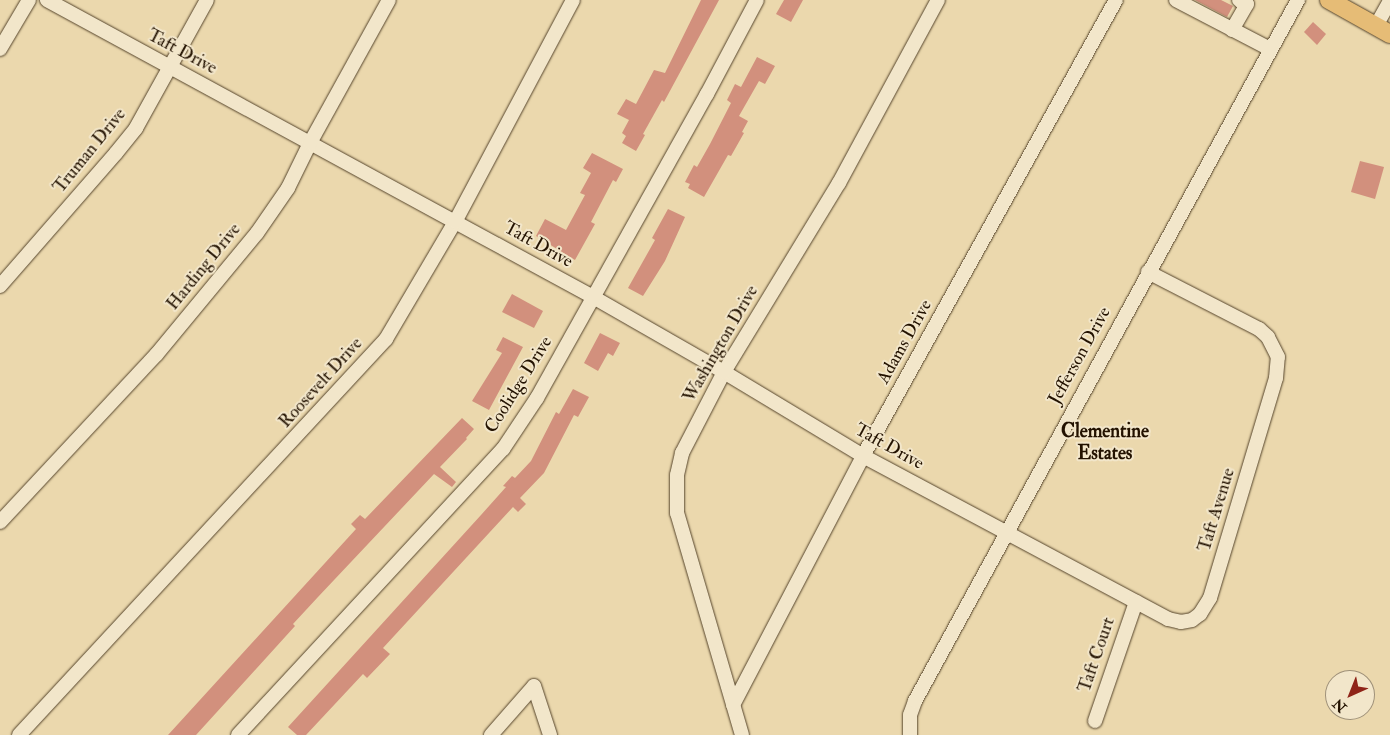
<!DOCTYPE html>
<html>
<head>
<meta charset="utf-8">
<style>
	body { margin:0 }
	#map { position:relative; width:1390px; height:735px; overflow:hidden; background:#ebd8ad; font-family:"IM FELL Double Pica",serif }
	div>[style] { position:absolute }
	.building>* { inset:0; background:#d2907d }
	.roads { filter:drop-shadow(0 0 1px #55442b) drop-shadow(0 0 1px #55442b) }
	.minor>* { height:14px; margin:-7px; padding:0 7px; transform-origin:7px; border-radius:7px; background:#f2e6ca }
	.major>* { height:18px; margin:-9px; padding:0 9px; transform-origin:9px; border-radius:9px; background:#e6bc76 }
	span { translate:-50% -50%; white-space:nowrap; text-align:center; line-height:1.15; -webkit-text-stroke:4px #f2e6ca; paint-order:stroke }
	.street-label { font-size:18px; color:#231200 }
	.neighbourhood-label { font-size:19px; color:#231200; font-weight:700 }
	.north { position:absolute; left:1325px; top:670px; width:50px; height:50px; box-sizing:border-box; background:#f2e6ca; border:1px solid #9f9179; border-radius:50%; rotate:224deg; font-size:14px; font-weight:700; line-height:20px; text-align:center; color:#231200 }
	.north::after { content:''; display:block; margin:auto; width:18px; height:22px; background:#8f2418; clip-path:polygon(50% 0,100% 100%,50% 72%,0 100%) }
</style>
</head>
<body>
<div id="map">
	<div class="building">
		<div style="clip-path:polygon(701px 0,719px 0,664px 102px,662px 100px,643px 134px,645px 135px,636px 151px,622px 143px,626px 136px,622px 133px,629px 120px,617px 114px,626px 99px,636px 104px,654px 70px,665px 73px)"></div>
		<div style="clip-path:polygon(784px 0,803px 0,791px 22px,776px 14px)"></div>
		<div style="clip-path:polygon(1195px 0,1221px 0,1233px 6px,1227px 17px)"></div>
		<div style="clip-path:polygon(1313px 22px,1326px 34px,1317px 45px,1304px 32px)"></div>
		<div style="clip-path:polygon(757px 57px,775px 66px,765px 84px,759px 81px,739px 116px,748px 121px,742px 132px,744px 133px,731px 156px,728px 155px,704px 197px,688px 188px,690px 184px,685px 182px,694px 165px,697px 167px,710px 144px,731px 103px,727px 100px,735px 84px,741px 87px)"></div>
		<div style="clip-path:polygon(592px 153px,623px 169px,616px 182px,613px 180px,591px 222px,595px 224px,575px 260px,536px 236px,545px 219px,566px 230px,585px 195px,580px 193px,591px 173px,583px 168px)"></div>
		<div style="clip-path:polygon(1360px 161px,1384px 167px,1375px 199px,1351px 192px)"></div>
		<div style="clip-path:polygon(668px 209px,685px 217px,665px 261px,643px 296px,628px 288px,655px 240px,652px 238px)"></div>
		<div style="clip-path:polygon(512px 294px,543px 311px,534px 328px,502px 312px)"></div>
		<div style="clip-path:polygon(600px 333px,620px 343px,613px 356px,608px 353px,598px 371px,584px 363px)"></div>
		<div style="clip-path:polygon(503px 337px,523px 347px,489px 410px,472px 401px,502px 353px,496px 350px)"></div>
		<div style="clip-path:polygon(573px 389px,589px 397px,578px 417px,574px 415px,544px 473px,520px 498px,526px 504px,518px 512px,513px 507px,383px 648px,390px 654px,367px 678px,363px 674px,306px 735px,297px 735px,288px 727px,481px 515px,506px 487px,503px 486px,512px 476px,515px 478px,531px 461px,556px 412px,559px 414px)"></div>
		<div style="clip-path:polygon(462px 418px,474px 429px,466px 438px,467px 439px,440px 467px,456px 482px,452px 487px,434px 474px,318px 597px,293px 624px,295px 626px,196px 735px,168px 735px,356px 529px,351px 524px,360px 515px,365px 519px)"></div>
	</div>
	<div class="roads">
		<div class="minor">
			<div style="left:47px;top:0;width:622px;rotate:28.54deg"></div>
			<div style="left:593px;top:297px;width:151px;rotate:29.8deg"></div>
			<div style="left:724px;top:372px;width:162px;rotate:31.1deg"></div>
			<div style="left:863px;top:456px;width:346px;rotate:28.1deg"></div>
			<div style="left:1168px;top:619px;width:13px;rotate:13deg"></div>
			<div style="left:1181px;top:622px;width:11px;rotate:-10deg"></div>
			<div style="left:1192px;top:620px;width:10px;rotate:-37deg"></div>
			<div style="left:1200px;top:614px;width:19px;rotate:-58deg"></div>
			<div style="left:1210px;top:598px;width:230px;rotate:-73.3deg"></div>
			<div style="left:1276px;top:378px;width:21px;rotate:-85deg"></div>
			<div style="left:1278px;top:357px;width:22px;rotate:-117deg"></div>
			<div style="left:1268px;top:337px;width:12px;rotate:-138deg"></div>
			<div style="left:1259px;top:329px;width:125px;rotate:-152.8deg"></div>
			<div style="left:1176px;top:0;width:106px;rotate:27.5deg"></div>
			<div style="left:1376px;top:26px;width:29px;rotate:-61deg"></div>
			<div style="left:1232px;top:30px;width:30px;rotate:-60deg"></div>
			<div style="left:1247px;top:4px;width:9px;rotate:-153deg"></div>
			<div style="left:0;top:49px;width:57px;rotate:-59.4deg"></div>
			<div style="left:0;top:286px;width:176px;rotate:-48.9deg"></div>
			<div style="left:116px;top:153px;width:32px;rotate:-51deg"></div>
			<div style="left:136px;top:128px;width:146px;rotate:-61deg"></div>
			<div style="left:0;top:522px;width:229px;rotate:-47deg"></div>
			<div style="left:156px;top:355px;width:158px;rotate:-50.4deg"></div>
			<div style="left:257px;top:233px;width:55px;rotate:-55.4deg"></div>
			<div style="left:288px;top:188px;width:50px;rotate:-63.9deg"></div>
			<div style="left:310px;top:143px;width:163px;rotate:-61.1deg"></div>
			<div style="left:733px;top:705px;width:281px;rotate:-62.4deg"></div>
			<div style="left:863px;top:456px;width:521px;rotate:-60.98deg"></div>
			<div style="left:1095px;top:721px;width:126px;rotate:-71deg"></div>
			<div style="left:19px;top:735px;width:540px;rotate:-47.18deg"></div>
			<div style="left:386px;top:339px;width:136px;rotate:-59.5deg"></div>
			<div style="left:455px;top:222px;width:251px;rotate:-62deg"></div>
			<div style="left:238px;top:735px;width:390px;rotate:-47.2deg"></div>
			<div style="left:503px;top:449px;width:61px;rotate:-56.3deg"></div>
			<div style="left:537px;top:398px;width:348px;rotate:-60.8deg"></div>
			<div style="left:707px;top:94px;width:106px;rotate:-62deg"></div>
			<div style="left:491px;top:735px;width:65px;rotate:-48.7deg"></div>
			<div style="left:534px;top:686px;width:52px;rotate:71.9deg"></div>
			<div style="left:742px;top:735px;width:231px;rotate:-106.3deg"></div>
			<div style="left:677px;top:513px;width:38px;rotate:-90deg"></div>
			<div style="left:677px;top:475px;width:23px;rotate:-77deg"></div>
			<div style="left:682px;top:453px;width:91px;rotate:-62.6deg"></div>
			<div style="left:724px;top:372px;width:221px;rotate:-58.7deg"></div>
			<div style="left:839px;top:183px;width:208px;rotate:-61.6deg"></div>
			<div style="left:910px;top:735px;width:20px;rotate:-90deg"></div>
			<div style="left:910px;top:715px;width:15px;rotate:-70deg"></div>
			<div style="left:915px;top:701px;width:799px;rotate:-61.35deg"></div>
		</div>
		<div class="major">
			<div style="left:1329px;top:0;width:70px;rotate:29.1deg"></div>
		</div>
	</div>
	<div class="street-label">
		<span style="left:182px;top:52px;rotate:28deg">Taft Drive</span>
		<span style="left:90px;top:151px;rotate:-51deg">Truman Drive</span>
		<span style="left:538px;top:245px;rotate:29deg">Taft Drive</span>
		<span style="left:204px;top:267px;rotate:-51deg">Harding Drive</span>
		<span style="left:905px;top:342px;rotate:-61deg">Adams Drive</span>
		<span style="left:721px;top:344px;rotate:-60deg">Washington Drive</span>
		<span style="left:1080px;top:356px;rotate:-61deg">Jefferson Drive</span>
		<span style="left:321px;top:383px;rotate:-48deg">Roosevelt Drive</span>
		<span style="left:519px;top:385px;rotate:-58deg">Coolidge Drive</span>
		<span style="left:889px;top:447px;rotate:29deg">Taft Drive</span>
		<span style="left:1217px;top:510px;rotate:-73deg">Taft Avenue</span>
		<span style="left:1097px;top:655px;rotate:-71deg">Taft Court</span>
	</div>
	<div class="neighbourhood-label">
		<span style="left:1105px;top:443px">Clementine<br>Estates</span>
	</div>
	<div class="north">N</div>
</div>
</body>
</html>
